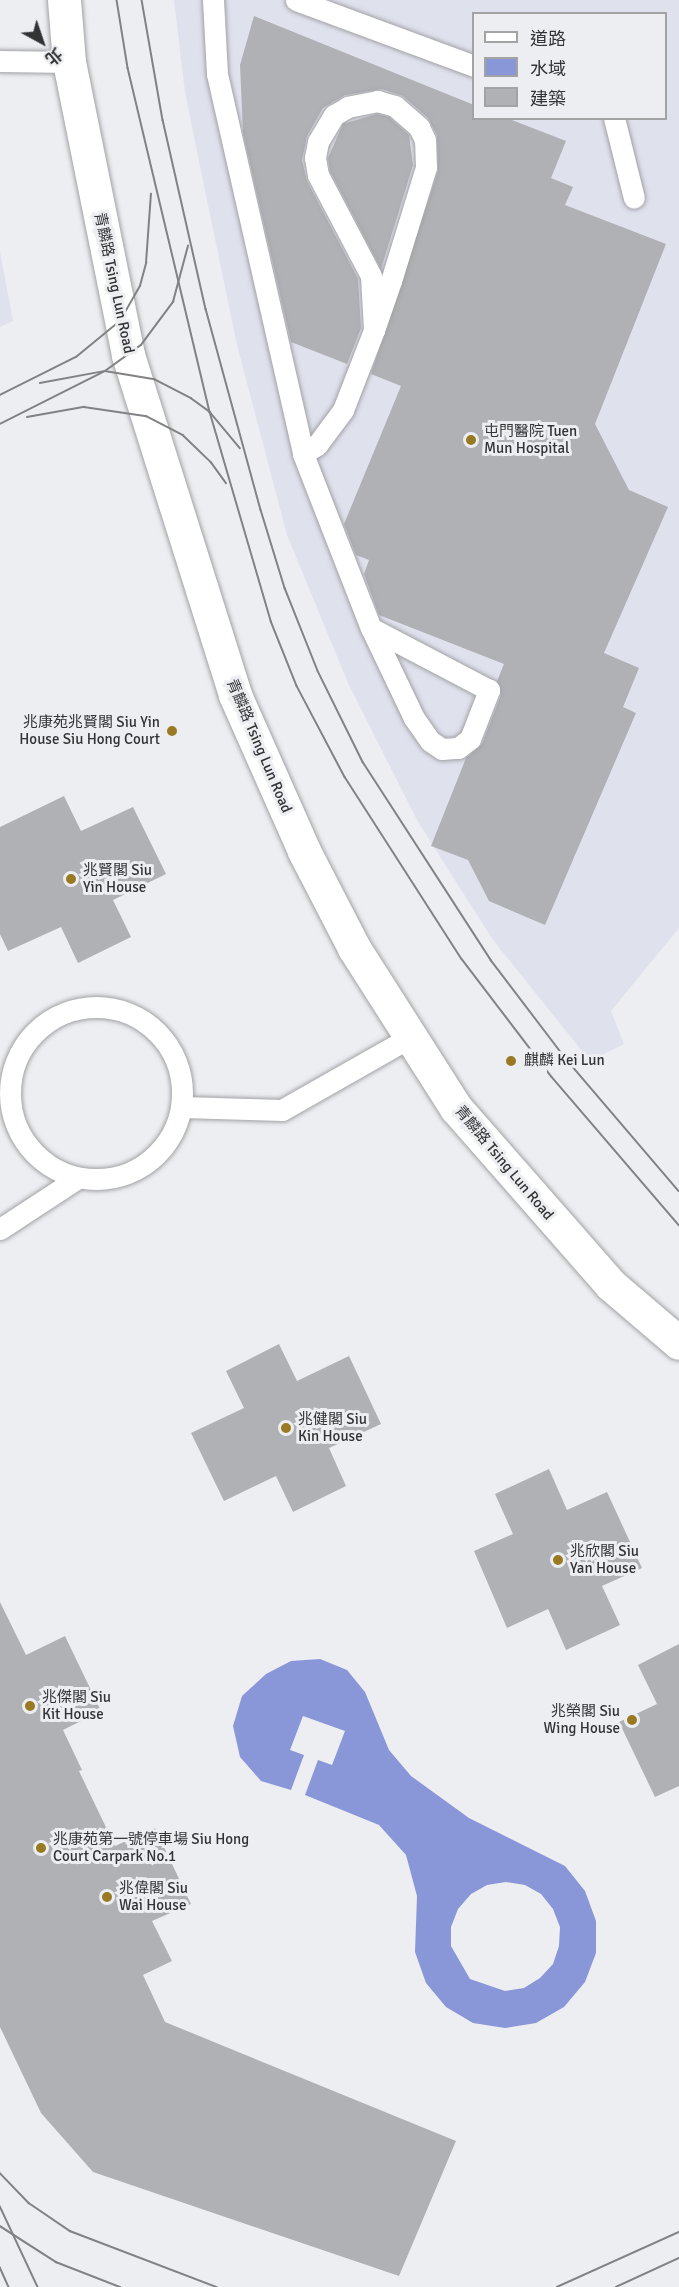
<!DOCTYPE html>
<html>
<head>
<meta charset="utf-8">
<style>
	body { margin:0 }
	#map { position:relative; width:679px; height:2287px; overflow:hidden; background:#edeef2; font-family:Signika,"Noto Sans TC",sans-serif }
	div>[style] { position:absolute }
	.built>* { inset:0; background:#dfe1ed }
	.water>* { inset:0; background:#8996d8 }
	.building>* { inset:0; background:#b0b1b5 }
	.roads { filter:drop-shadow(0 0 2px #a1a2a5) drop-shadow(0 0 2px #a1a2a5) }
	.service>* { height:21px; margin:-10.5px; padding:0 10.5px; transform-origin:10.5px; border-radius:10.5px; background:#fff }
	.service>.ring { margin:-10.5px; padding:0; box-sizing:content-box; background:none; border:21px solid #fff; border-radius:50% }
	.tertiary>* { height:33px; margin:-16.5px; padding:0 16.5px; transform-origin:16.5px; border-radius:16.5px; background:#fff }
	.tram>* { height:1.5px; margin:-0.75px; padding:0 0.75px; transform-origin:0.75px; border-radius:0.75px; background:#828285 }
	.dots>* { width:16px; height:16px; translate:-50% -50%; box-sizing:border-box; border:3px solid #edeef2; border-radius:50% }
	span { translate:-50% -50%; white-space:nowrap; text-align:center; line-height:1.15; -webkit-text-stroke:6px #edeef2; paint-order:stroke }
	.street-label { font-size:15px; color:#333335 }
	.poi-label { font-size:15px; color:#333335 }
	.left { translate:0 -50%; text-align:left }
	.right { translate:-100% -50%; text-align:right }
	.legend { position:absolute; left:472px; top:12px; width:195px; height:108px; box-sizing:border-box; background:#edeef2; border:2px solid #a3a3a6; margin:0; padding:8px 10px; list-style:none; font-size:18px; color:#333335 }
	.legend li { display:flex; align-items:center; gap:12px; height:30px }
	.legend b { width:30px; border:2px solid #a3a3a6 }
	.north { position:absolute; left:12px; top:12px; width:60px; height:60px; -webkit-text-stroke:4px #edeef2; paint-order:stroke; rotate:140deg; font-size:16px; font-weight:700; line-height:24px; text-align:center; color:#333335 }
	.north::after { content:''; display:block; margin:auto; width:21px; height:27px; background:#333335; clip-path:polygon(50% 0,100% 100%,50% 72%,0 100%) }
</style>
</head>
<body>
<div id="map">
	<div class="built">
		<div style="clip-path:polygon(evenodd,174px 0,679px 0,679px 928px,611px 1011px,624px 1044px,590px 1061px,493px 940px,418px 822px,348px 683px,287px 535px,237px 345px,202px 176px,185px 92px,174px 0,474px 14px,666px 14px,666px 118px,474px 118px,474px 14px)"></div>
		<div style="clip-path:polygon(0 252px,13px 321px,0 327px)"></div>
	</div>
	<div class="water">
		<div style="clip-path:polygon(evenodd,320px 1659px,347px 1670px,365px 1692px,389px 1750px,411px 1776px,469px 1818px,565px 1866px,585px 1891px,596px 1921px,596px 1953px,585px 1982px,564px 2007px,536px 2023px,505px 2028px,473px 2023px,446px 2007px,426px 1983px,415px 1952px,417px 1896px,406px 1855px,379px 1825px,305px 1795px,318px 1760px,332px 1765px,345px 1731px,303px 1716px,290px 1750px,304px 1755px,291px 1790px,261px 1781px,240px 1757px,233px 1726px,242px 1696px,266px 1674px,291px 1661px,320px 1659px,506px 1882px,525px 1885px,541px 1894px,553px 1909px,560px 1927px,559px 1946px,553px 1964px,540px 1978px,524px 1988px,505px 1991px,470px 1979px,451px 1946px,451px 1927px,458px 1909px,471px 1894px,487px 1885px,506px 1882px)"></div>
	</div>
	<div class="building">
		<div style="clip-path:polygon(254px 16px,474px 105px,474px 118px,507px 118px,566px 141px,551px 178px,573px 187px,565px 205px,666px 244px,595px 424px,629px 490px,668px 507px,604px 653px,639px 668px,623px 707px,636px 713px,545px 925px,489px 901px,468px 860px,431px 846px,466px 758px,482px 744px,501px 695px,497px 681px,504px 664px,379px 615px,364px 574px,369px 560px,356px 555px,344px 524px,401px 386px,371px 374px,438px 171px,437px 135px,428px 118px,403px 96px,382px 89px,345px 95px,323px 108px,307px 136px,302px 160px,307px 181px,358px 279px,361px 328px,347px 364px,291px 342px,243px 133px,240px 65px)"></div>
		<div style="clip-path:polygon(377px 114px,389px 117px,409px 135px,413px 165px,381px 269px,330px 171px,328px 158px,343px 124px)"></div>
		<div style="clip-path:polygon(64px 796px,81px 831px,133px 807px,166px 874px,113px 900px,131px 937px,78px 963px,61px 927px,8px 951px,0 934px,0 827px)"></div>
		<div style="clip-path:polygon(279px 1344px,297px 1381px,349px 1356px,381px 1424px,329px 1448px,346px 1486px,293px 1512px,276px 1476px,224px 1501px,191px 1433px,244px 1408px,226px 1371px)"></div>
		<div style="clip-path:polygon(549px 1469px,567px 1510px,607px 1492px,642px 1568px,602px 1586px,620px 1625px,566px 1650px,548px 1609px,507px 1628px,474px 1551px,513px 1534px,495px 1494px)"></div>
		<div style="clip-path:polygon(0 1602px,26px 1655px,65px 1636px,101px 1711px,63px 1730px,82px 1770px,79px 1771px,115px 1846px,155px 1828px,191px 1904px,152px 1921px,172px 1961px,143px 1975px,165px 2022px,456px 2141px,399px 2276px,93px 2172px,41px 2113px,0 2027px)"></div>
		<div style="clip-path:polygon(679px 1644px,679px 1786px,655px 1797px,619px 1722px,657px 1704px,638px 1665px)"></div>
	</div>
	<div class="roads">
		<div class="service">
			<div style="left:213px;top:0;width:74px;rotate:86.9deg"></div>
			<div style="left:217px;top:74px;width:390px;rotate:77.2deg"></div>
			<div style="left:303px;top:454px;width:187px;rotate:68.7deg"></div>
			<div style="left:371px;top:628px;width:100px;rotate:64.5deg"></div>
			<div style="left:414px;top:718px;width:28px;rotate:55deg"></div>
			<div style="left:430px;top:741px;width:14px;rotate:34deg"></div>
			<div style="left:442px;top:749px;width:16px;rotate:-4deg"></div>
			<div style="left:458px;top:748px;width:15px;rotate:-37deg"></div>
			<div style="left:470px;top:739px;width:53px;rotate:-68.8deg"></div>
			<div style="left:489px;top:690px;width:133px;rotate:-152.3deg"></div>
			<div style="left:296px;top:0;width:190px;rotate:20.3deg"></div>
			<div style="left:0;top:61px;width:69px;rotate:0.8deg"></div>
			<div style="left:614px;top:118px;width:82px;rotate:76deg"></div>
			<div style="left:303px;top:454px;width:17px;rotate:-33deg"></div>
			<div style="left:317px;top:445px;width:44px;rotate:-53.4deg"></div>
			<div style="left:343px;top:410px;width:86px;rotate:-68.8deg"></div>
			<div style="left:374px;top:330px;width:52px;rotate:-70.9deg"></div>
			<div style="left:391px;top:281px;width:119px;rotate:-72.9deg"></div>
			<div style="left:426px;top:167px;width:27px;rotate:-92deg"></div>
			<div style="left:425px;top:140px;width:14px;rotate:-115deg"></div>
			<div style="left:419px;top:127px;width:32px;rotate:-139deg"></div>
			<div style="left:395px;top:106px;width:18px;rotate:-164deg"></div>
			<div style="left:378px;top:101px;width:31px;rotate:169deg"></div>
			<div style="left:348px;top:107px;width:16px;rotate:150deg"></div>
			<div style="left:334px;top:115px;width:31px;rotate:121deg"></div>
			<div style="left:318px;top:142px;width:16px;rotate:101deg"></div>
			<div style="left:315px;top:158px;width:17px;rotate:80deg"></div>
			<div style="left:318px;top:175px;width:114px;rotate:62.3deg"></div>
			<div style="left:371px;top:276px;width:54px;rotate:86.8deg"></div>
			<div class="ring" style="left:10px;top:1007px;width:151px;height:151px"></div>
			<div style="left:182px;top:1107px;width:100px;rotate:1.7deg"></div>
			<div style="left:282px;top:1110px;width:146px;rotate:-29.6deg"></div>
			<div style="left:0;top:1229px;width:93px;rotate:-33.2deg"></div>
		</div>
		<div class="tertiary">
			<div style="left:64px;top:0;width:62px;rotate:85.4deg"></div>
			<div style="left:69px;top:62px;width:299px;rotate:78.6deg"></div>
			<div style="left:128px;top:355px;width:356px;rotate:72.5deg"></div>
			<div style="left:235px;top:695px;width:171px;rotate:66.1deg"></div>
			<div style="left:304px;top:851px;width:109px;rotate:62.7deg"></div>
			<div style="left:354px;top:948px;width:190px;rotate:57.5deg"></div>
			<div style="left:456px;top:1108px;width:235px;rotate:48.8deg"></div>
			<div style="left:611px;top:1285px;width:89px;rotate:40.5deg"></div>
		</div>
	</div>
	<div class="tram">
		<div style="left:117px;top:0;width:69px;rotate:80.8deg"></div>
		<div style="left:128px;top:68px;width:354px;rotate:76.6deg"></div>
		<div style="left:210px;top:412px;width:218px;rotate:73.7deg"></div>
		<div style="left:271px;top:621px;width:70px;rotate:68.2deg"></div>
		<div style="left:297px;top:686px;width:103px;rotate:62.2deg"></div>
		<div style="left:345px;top:777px;width:216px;rotate:57.3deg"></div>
		<div style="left:462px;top:959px;width:148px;rotate:52.7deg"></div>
		<div style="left:552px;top:1077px;width:195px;rotate:49.4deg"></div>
		<div style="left:142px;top:0;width:122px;rotate:80.1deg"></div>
		<div style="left:163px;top:120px;width:194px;rotate:77.2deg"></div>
		<div style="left:206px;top:309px;width:208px;rotate:74.7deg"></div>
		<div style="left:261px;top:510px;width:82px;rotate:72.9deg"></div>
		<div style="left:285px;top:588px;width:89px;rotate:68.3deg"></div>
		<div style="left:318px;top:671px;width:102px;rotate:63.7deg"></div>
		<div style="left:363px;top:762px;width:236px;rotate:57.1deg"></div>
		<div style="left:491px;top:960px;width:126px;rotate:52.8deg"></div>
		<div style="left:567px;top:1060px;width:172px;rotate:49.5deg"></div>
		<div style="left:40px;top:383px;width:66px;rotate:-10.5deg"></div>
		<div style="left:105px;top:371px;width:50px;rotate:9.3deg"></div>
		<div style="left:154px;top:379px;width:42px;rotate:27.2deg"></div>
		<div style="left:191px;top:398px;width:24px;rotate:36deg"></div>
		<div style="left:210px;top:412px;width:47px;rotate:50.2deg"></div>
		<div style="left:0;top:395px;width:85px;rotate:-26.6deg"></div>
		<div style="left:76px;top:357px;width:57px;rotate:-39.3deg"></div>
		<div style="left:120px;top:321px;width:40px;rotate:-60.3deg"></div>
		<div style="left:140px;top:286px;width:24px;rotate:-75deg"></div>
		<div style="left:146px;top:263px;width:69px;rotate:-85.9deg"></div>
		<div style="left:27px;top:417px;width:58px;rotate:-10deg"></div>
		<div style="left:84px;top:407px;width:63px;rotate:8.3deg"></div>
		<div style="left:146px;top:416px;width:42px;rotate:27.2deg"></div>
		<div style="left:183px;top:435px;width:39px;rotate:44deg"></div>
		<div style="left:211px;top:462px;width:26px;rotate:54deg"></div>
		<div style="left:0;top:424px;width:118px;rotate:-26.8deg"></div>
		<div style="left:105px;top:371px;width:44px;rotate:-35.8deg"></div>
		<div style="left:141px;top:345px;width:54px;rotate:-53.3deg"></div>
		<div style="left:173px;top:302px;width:58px;rotate:-75deg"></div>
		<div style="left:0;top:2173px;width:42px;rotate:46deg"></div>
		<div style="left:29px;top:2203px;width:50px;rotate:34.3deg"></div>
		<div style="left:70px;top:2231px;width:157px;rotate:20.9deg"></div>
		<div style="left:0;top:2206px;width:89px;rotate:64.9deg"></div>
		<div style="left:0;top:2226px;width:67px;rotate:32.7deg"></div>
		<div style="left:56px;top:2262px;width:69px;rotate:21.3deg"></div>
		<div style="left:0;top:2267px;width:22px;rotate:66deg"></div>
		<div style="left:557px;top:2287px;width:134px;rotate:-24.3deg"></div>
		<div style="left:616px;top:2287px;width:69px;rotate:-24.7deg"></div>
	</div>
	<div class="dots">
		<div style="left:471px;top:440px;background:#997a23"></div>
		<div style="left:172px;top:731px;background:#997a23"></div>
		<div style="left:71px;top:879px;background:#997a23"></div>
		<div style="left:511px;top:1061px;background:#997a23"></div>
		<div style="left:286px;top:1428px;background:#997a23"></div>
		<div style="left:558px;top:1560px;background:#997a23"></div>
		<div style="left:30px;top:1706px;background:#997a23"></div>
		<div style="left:632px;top:1720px;background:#997a23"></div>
		<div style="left:41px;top:1848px;background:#997a23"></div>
		<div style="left:107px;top:1897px;background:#997a23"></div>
	</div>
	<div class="street-label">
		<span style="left:114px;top:283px;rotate:78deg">青麟路 Tsing Lun Road</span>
		<span style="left:259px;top:746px;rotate:67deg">青麟路 Tsing Lun Road</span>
		<span style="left:504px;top:1163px;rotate:50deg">青麟路 Tsing Lun Road</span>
	</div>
	<div class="poi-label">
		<span class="left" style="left:484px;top:440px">屯門醫院 Tuen<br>Mun Hospital</span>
		<span class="right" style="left:160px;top:731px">兆康苑兆賢閣 Siu Yin<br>House Siu Hong Court</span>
		<span class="left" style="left:83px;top:879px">兆賢閣 Siu<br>Yin House</span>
		<span class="left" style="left:524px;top:1061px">麒麟 Kei Lun</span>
		<span class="left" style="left:298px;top:1428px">兆健閣 Siu<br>Kin House</span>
		<span class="left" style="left:570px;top:1560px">兆欣閣 Siu<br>Yan House</span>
		<span class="left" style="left:42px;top:1706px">兆傑閣 Siu<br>Kit House</span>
		<span class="right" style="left:620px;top:1720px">兆榮閣 Siu<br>Wing House</span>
		<span class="left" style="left:53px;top:1848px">兆康苑第一號停車場 Siu Hong<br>Court Carpark No.1</span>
		<span class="left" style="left:119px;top:1897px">兆偉閣 Siu<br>Wai House</span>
	</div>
	<ul class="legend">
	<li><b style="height:8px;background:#fff"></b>道路</li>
	<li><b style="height:16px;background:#8996d8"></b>水域</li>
	<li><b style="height:16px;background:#b0b1b5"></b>建築</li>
	</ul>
	<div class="north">北</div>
</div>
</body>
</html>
